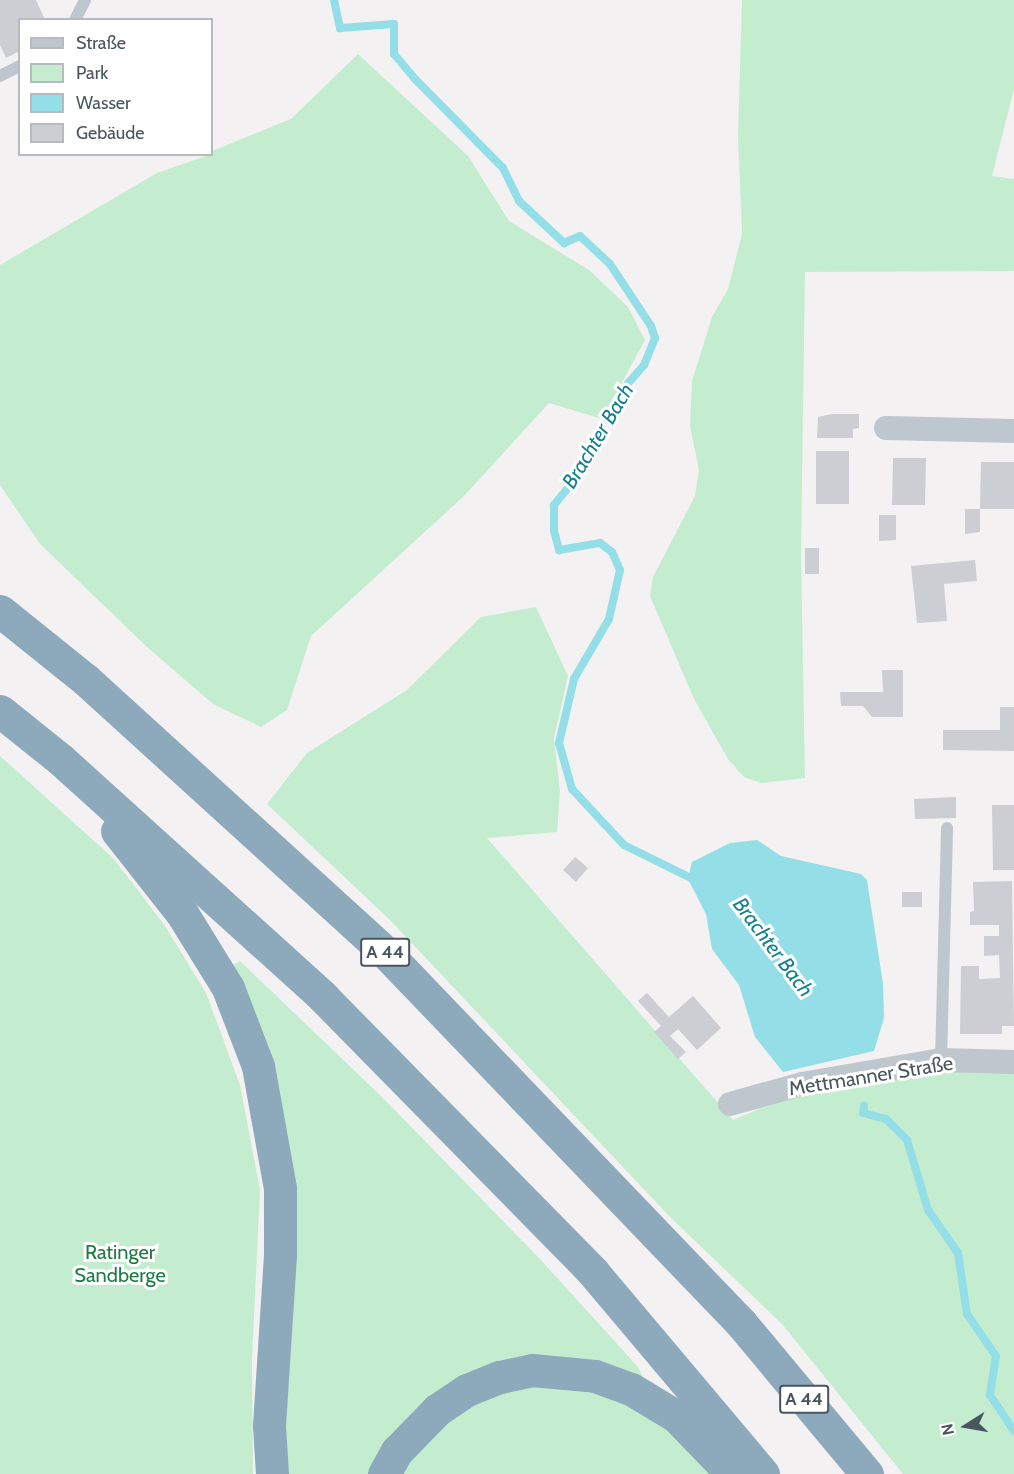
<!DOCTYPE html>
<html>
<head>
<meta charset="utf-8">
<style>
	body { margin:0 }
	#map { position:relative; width:1014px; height:1474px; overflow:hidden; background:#f3f1f2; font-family:Cabin,sans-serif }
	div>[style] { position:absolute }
	.green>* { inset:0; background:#c4edcf }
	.water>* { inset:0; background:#94dee7 }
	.stream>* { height:8px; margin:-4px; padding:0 4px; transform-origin:4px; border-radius:4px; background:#94dee7 }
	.building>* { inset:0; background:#ccced3 }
	.lane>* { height:12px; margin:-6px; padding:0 6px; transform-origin:6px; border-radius:6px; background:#bec7cd }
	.street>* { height:24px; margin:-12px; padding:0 12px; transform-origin:12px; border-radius:12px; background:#bec7cd }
	.highway>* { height:33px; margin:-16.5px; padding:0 16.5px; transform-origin:16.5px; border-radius:16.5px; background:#8da9bc }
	span { translate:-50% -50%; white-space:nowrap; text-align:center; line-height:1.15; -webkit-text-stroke:6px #fff; paint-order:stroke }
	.shield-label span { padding:2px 4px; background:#fff; border:2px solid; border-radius:4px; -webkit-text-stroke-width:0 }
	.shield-label { font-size:18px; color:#4a565e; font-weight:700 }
	.street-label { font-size:20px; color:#4a565e }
	.park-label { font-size:20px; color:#1e7b43 }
	.water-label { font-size:21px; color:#16818e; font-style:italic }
	.legend { position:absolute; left:18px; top:18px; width:195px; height:138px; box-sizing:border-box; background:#fff; border:2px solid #b7bbbf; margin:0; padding:8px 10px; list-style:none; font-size:18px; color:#4a565e }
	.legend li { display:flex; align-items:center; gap:12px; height:30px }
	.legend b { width:30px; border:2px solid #b7bbbf }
	.north { position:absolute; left:936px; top:1396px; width:60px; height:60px; -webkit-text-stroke:4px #fff; paint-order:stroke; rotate:259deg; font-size:16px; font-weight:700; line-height:24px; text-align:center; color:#4a565e }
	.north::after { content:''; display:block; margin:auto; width:21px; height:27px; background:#4a565e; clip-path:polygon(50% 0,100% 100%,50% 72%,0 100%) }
</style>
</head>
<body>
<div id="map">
	<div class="green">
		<div style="clip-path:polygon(742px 0,1014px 0,1014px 89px,992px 176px,1014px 179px,1014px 271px,805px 272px,801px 553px,805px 778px,761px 783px,744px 777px,728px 759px,694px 699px,650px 596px,653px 577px,695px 496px,699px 470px,690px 426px,692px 381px,712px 317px,728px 289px,742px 234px,738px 135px)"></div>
		<div style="clip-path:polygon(358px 54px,468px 156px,509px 221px,589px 270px,628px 307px,645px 340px,602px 419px,549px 403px,464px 496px,311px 636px,287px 710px,261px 727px,213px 704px,147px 647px,40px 544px,0 485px,0 265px,157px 173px,212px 154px,212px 151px,291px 119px)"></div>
		<div style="clip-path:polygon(536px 607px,568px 676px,554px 738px,560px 791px,557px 832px,487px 838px,733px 1120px,798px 1093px,941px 1067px,1014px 1071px,1014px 1474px,903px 1474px,782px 1324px,670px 1217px,389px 919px,267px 804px,307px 753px,407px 690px,481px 617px)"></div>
		<div style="clip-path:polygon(0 756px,114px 859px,165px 926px,206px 993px,240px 1085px,260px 1190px,252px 1359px,253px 1474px,0 1474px)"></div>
		<div style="clip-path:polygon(240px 961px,384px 1099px,539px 1258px,638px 1367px,644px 1379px,517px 1362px,373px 1474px,284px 1474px,290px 1245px,227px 968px)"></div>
		<div style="clip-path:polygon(524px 1384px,623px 1392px,721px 1474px,396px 1474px,447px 1415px)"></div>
	</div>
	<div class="water">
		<div style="clip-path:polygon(757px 840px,781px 856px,861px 874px,867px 880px,883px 984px,884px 1018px,874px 1051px,783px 1072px,755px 1037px,739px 985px,712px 949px,706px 914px,688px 879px,692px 862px,730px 843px)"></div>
	</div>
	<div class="stream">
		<div style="left:334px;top:0;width:29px;rotate:78deg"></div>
		<div style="left:340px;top:28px;width:54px;rotate:-4.2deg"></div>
		<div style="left:394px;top:24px;width:30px;rotate:90deg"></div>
		<div style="left:394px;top:54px;width:33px;rotate:50deg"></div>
		<div style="left:415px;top:79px;width:125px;rotate:45.3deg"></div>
		<div style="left:503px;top:168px;width:37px;rotate:64deg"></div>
		<div style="left:519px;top:201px;width:62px;rotate:43deg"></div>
		<div style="left:564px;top:243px;width:17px;rotate:-24deg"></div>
		<div style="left:580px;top:236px;width:41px;rotate:43deg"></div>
		<div style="left:610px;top:264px;width:74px;rotate:56.5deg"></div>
		<div style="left:651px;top:326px;width:13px;rotate:72deg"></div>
		<div style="left:655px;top:338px;width:29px;rotate:112deg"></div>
		<div style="left:644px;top:365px;width:35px;rotate:131deg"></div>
		<div style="left:621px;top:391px;width:24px;rotate:102deg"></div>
		<div style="left:616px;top:414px;width:13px;rotate:153deg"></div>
		<div style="left:604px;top:420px;width:57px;rotate:113.9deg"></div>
		<div style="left:581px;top:472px;width:43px;rotate:129.3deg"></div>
		<div style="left:554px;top:505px;width:26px;rotate:90deg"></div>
		<div style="left:554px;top:531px;width:20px;rotate:75deg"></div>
		<div style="left:559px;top:550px;width:42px;rotate:-9.7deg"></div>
		<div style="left:600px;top:543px;width:15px;rotate:37deg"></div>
		<div style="left:612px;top:552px;width:20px;rotate:66deg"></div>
		<div style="left:620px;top:570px;width:50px;rotate:102.7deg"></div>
		<div style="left:609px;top:619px;width:69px;rotate:120.3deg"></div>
		<div style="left:574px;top:679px;width:66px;rotate:103.2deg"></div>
		<div style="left:559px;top:743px;width:48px;rotate:74.2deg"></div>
		<div style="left:572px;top:789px;width:76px;rotate:47.1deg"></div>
		<div style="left:624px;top:845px;width:81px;rotate:26.3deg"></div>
		<div style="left:864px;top:1106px;width:7px;rotate:98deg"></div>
		<div style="left:863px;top:1113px;width:24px;rotate:15deg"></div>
		<div style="left:886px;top:1119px;width:30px;rotate:45deg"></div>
		<div style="left:907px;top:1140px;width:73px;rotate:73.3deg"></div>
		<div style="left:928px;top:1210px;width:52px;rotate:55.1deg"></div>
		<div style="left:958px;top:1253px;width:62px;rotate:81.6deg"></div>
		<div style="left:967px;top:1314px;width:51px;rotate:55.4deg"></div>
		<div style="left:996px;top:1356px;width:39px;rotate:99deg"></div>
		<div style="left:990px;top:1395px;width:43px;rotate:56.3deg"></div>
	</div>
	<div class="building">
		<div style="clip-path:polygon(0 0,36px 0,45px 20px,20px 20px,20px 51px,6px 58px,0 45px)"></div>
		<div style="clip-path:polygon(832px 414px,859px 414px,859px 428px,853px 429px,853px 438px,817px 438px,818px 417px)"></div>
		<div style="clip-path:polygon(816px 451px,849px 451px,849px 504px,816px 504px)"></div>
		<div style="clip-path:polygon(893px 458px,926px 458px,925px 505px,892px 505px)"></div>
		<div style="clip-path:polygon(981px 462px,1014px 462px,1014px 509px,980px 509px)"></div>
		<div style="clip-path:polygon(965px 509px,980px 509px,980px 532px,965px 534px)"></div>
		<div style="clip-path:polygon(879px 515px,896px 515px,896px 540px,879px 541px)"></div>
		<div style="clip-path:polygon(805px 548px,819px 548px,819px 574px,805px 574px)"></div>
		<div style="clip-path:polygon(975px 560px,977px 581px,944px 584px,947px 621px,917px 623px,911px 566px)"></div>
		<div style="clip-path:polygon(882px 670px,903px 670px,903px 717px,872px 717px,863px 706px,841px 706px,840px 692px,883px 692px)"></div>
		<div style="clip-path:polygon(1000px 707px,1014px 707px,1014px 751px,943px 750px,943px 730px,1000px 730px)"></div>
		<div style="clip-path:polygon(956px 797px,956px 818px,915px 819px,914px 799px)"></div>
		<div style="clip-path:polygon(992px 805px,1014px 805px,1014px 870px,993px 870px)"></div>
		<div style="clip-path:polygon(575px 857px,588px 868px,576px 882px,563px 870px)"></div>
		<div style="clip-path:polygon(1012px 881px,1014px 1026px,1002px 1026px,1002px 1034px,960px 1034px,961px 966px,979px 966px,979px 979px,1000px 978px,999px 955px,984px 956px,984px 936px,999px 936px,999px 925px,970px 925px,970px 912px,974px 911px,973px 882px)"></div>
		<div style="clip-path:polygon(902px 892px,922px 892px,922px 907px,902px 907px)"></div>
		<div style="clip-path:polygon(647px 993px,669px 1017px,693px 996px,721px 1028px,697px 1050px,678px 1029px,670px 1036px,686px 1052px,678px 1059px,654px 1032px,661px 1026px,638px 1001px)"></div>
	</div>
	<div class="lane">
		<div style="left:75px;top:20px;width:22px;rotate:-63deg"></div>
		<div style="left:0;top:76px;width:22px;rotate:-27deg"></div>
		<div style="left:941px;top:1060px;width:232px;rotate:-88.5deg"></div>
	</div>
	<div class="street">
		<div style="left:886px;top:428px;width:128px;rotate:1.3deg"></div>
		<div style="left:730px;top:1104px;width:75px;rotate:-15.5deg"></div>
		<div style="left:802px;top:1084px;width:141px;rotate:-9.8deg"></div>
		<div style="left:941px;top:1060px;width:73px;rotate:1.6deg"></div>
	</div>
	<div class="highway">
		<div style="left:0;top:611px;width:110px;rotate:38.7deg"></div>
		<div style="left:86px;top:680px;width:406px;rotate:42.3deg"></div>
		<div style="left:386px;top:953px;width:513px;rotate:46.19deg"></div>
		<div style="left:741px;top:1323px;width:197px;rotate:50.2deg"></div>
		<div style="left:0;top:711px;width:77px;rotate:38.7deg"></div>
		<div style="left:60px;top:759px;width:355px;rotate:42.1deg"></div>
		<div style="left:323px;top:997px;width:385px;rotate:45.5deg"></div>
		<div style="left:593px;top:1272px;width:264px;rotate:49.9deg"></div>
		<div style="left:117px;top:831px;width:107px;rotate:51.8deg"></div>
		<div style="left:183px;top:915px;width:86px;rotate:58.3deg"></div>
		<div style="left:228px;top:988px;width:84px;rotate:69deg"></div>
		<div style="left:258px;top:1066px;width:124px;rotate:79.8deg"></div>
		<div style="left:280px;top:1188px;width:67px;rotate:90deg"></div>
		<div style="left:280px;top:1255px;width:171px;rotate:93.7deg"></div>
		<div style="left:269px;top:1426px;width:48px;rotate:86.4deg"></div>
		<div style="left:384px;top:1474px;width:26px;rotate:-61deg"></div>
		<div style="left:397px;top:1451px;width:57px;rotate:-45.7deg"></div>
		<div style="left:437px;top:1410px;width:36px;rotate:-34deg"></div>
		<div style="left:467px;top:1390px;width:35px;rotate:-22deg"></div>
		<div style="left:500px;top:1377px;width:33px;rotate:-12deg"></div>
		<div style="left:532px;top:1370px;width:63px;rotate:5.4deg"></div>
		<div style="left:595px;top:1376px;width:38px;rotate:20deg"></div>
		<div style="left:631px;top:1389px;width:52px;rotate:31deg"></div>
		<div style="left:676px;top:1416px;width:81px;rotate:46deg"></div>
	</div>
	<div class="shield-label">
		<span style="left:385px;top:952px">A 44</span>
		<span style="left:804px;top:1399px">A 44</span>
	</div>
	<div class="street-label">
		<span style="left:871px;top:1076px;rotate:-9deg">Mettmanner Straße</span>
	</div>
	<div class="park-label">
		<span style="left:120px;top:1264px">Ratinger<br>Sandberge</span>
	</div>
	<div class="water-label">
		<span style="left:598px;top:436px;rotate:-59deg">Brachter Bach</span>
		<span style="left:773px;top:947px;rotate:53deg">Brachter Bach</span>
	</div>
	<ul class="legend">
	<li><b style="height:8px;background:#bec7cd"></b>Straße</li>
	<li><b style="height:16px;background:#c4edcf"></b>Park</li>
	<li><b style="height:16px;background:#94dee7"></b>Wasser</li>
	<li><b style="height:16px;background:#ccced3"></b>Gebäude</li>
	</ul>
	<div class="north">N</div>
</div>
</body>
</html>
